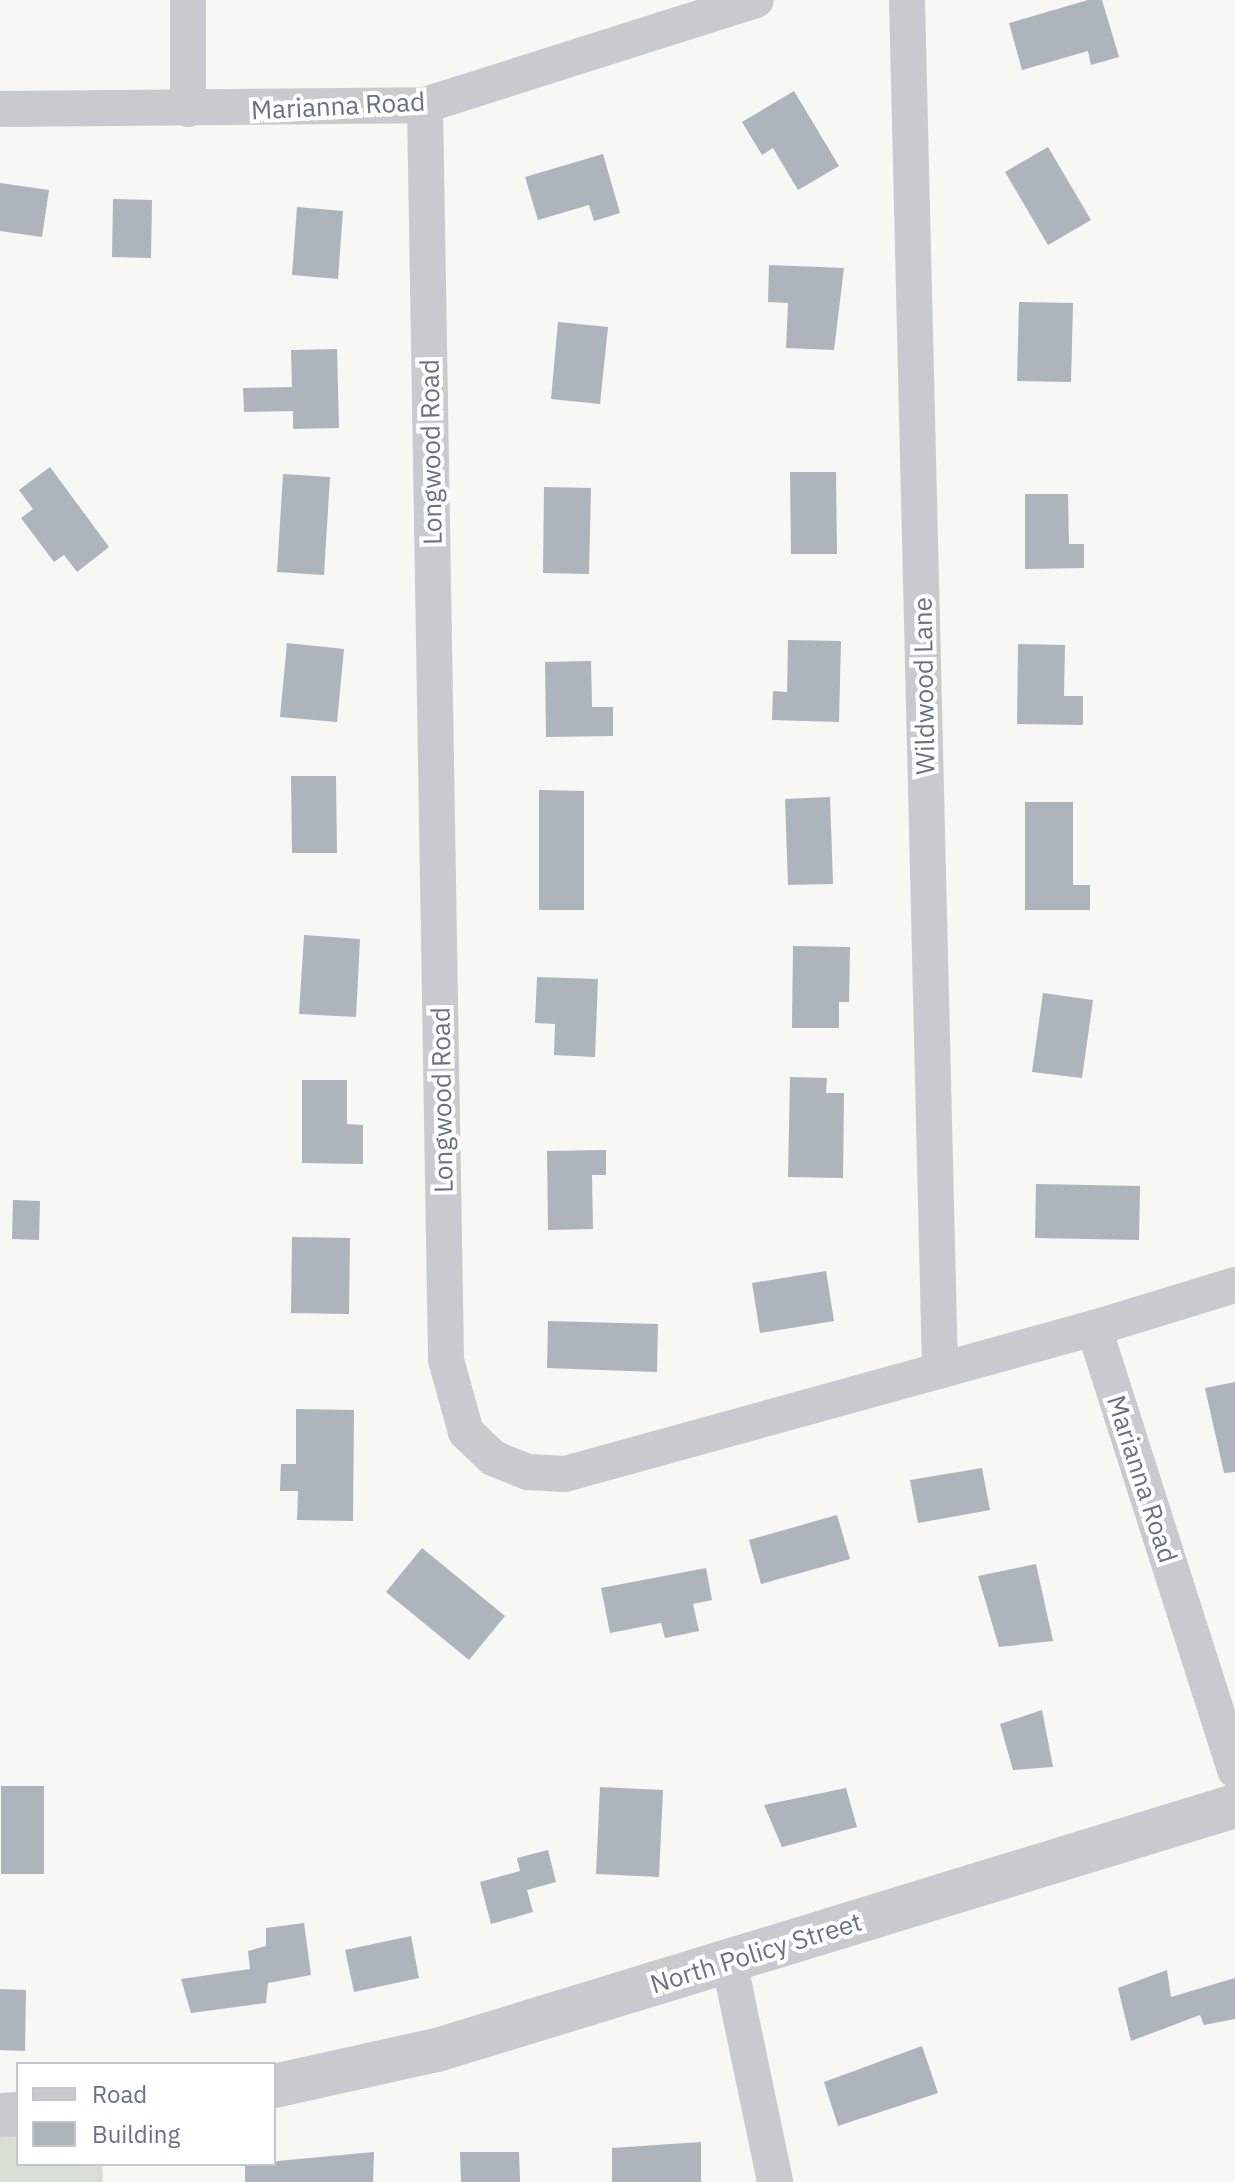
<!DOCTYPE html>
<html>
<head>
<meta charset="utf-8">
<style>
	body { margin:0 }
	#map { position:relative; width:1235px; height:2182px; overflow:hidden; background:#f7f7f4; font-family:"IBM Plex Sans",sans-serif }
	div>[style] { position:absolute }
	.green>* { inset:0; background:#d7dfd5 }
	.building>* { inset:0; background:#aeb4bb }
	.minor>* { height:36px; margin:-18px; padding:0 18px; transform-origin:18px; border-radius:18px; background:#c8cace }
	.tertiary>* { height:44px; margin:-22px; padding:0 22px; transform-origin:22px; border-radius:22px; background:#c8cace }
	span { translate:-50% -50%; white-space:nowrap; text-align:center; line-height:1.15; -webkit-text-stroke:8px #fff; paint-order:stroke }
	.street-label { font-size:26px; color:#667286 }
	.legend { position:absolute; left:16px; top:2062px; width:260px; height:104px; box-sizing:border-box; background:#fff; border:2px solid #c2c7cf; margin:0; padding:10px 14px; list-style:none; font-size:24px; color:#667286 }
	.legend li { display:flex; align-items:center; gap:16px; height:40px }
	.legend b { width:40px; border:2px solid #c2c7cf }
</style>
</head>
<body>
<div id="map">
	<div class="green">
		<div style="clip-path:polygon(0 2134px,18px 2134px,18px 2164px,102px 2164px,103px 2182px,0 2182px)"></div>
	</div>
	<div class="building">
		<div style="clip-path:polygon(1088px 0,1102px 0,1119px 57px,1091px 65px,1088px 51px,1022px 70px,1009px 23px)"></div>
		<div style="clip-path:polygon(794px 91px,839px 166px,798px 190px,773px 148px,762px 155px,742px 122px)"></div>
		<div style="clip-path:polygon(1048px 147px,1091px 220px,1048px 245px,1005px 172px)"></div>
		<div style="clip-path:polygon(603px 154px,620px 213px,594px 221px,589px 205px,538px 220px,525px 177px)"></div>
		<div style="clip-path:polygon(0 183px,49px 190px,42px 237px,0 231px)"></div>
		<div style="clip-path:polygon(113px 199px,152px 200px,151px 258px,112px 257px)"></div>
		<div style="clip-path:polygon(297px 207px,343px 211px,338px 279px,292px 275px)"></div>
		<div style="clip-path:polygon(769px 265px,844px 268px,834px 350px,786px 348px,788px 303px,768px 302px)"></div>
		<div style="clip-path:polygon(1019px 302px,1073px 303px,1071px 382px,1017px 381px)"></div>
		<div style="clip-path:polygon(558px 322px,608px 327px,600px 404px,551px 399px)"></div>
		<div style="clip-path:polygon(337px 349px,339px 428px,293px 429px,293px 411px,244px 412px,243px 388px,292px 387px,291px 350px)"></div>
		<div style="clip-path:polygon(50px 467px,109px 547px,77px 572px,64px 555px,54px 562px,21px 518px,33px 509px,19px 490px)"></div>
		<div style="clip-path:polygon(790px 472px,836px 472px,837px 554px,791px 554px)"></div>
		<div style="clip-path:polygon(283px 474px,330px 477px,324px 575px,277px 572px)"></div>
		<div style="clip-path:polygon(544px 487px,591px 488px,589px 574px,543px 573px)"></div>
		<div style="clip-path:polygon(1025px 494px,1068px 494px,1069px 544px,1084px 544px,1084px 568px,1025px 569px)"></div>
		<div style="clip-path:polygon(788px 640px,841px 641px,839px 722px,772px 720px,773px 691px,787px 692px)"></div>
		<div style="clip-path:polygon(287px 643px,344px 649px,337px 722px,280px 717px)"></div>
		<div style="clip-path:polygon(1018px 644px,1065px 645px,1064px 696px,1083px 696px,1083px 725px,1017px 724px)"></div>
		<div style="clip-path:polygon(591px 661px,592px 707px,613px 707px,613px 736px,546px 737px,545px 662px)"></div>
		<div style="clip-path:polygon(291px 776px,336px 776px,337px 853px,292px 853px)"></div>
		<div style="clip-path:polygon(539px 790px,584px 791px,584px 910px,539px 910px)"></div>
		<div style="clip-path:polygon(830px 797px,833px 884px,788px 885px,785px 799px)"></div>
		<div style="clip-path:polygon(1025px 802px,1073px 802px,1073px 885px,1090px 885px,1090px 910px,1025px 910px)"></div>
		<div style="clip-path:polygon(304px 935px,360px 939px,356px 1017px,299px 1014px)"></div>
		<div style="clip-path:polygon(793px 946px,850px 947px,849px 1002px,839px 1002px,839px 1028px,792px 1028px)"></div>
		<div style="clip-path:polygon(537px 977px,598px 979px,595px 1057px,554px 1055px,555px 1024px,535px 1023px)"></div>
		<div style="clip-path:polygon(1043px 993px,1093px 1000px,1082px 1078px,1032px 1072px)"></div>
		<div style="clip-path:polygon(790px 1077px,827px 1078px,826px 1093px,844px 1093px,843px 1178px,788px 1177px)"></div>
		<div style="clip-path:polygon(302px 1080px,347px 1080px,347px 1124px,363px 1125px,363px 1164px,302px 1163px)"></div>
		<div style="clip-path:polygon(606px 1150px,606px 1175px,592px 1175px,593px 1229px,548px 1230px,547px 1151px)"></div>
		<div style="clip-path:polygon(1036px 1184px,1140px 1186px,1139px 1240px,1035px 1238px)"></div>
		<div style="clip-path:polygon(13px 1200px,40px 1201px,39px 1240px,12px 1239px)"></div>
		<div style="clip-path:polygon(292px 1237px,350px 1238px,349px 1314px,291px 1313px)"></div>
		<div style="clip-path:polygon(826px 1271px,834px 1321px,760px 1333px,752px 1283px)"></div>
		<div style="clip-path:polygon(548px 1321px,658px 1324px,657px 1372px,547px 1368px)"></div>
		<div style="clip-path:polygon(1235px 1382px,1235px 1472px,1224px 1473px,1205px 1388px)"></div>
		<div style="clip-path:polygon(296px 1409px,354px 1410px,353px 1521px,297px 1520px,298px 1491px,280px 1491px,281px 1464px,296px 1464px)"></div>
		<div style="clip-path:polygon(982px 1468px,990px 1510px,918px 1523px,910px 1480px)"></div>
		<div style="clip-path:polygon(837px 1515px,850px 1559px,761px 1584px,749px 1540px)"></div>
		<div style="clip-path:polygon(422px 1548px,505px 1616px,469px 1660px,386px 1592px)"></div>
		<div style="clip-path:polygon(1036px 1564px,1053px 1641px,999px 1647px,978px 1576px)"></div>
		<div style="clip-path:polygon(706px 1568px,712px 1600px,693px 1604px,699px 1631px,665px 1638px,661px 1623px,610px 1633px,601px 1588px)"></div>
		<div style="clip-path:polygon(1042px 1710px,1053px 1767px,1013px 1770px,1000px 1724px)"></div>
		<div style="clip-path:polygon(1px 1786px,44px 1786px,44px 1874px,1px 1874px)"></div>
		<div style="clip-path:polygon(600px 1787px,663px 1790px,659px 1877px,596px 1874px)"></div>
		<div style="clip-path:polygon(846px 1788px,857px 1827px,782px 1847px,764px 1805px)"></div>
		<div style="clip-path:polygon(548px 1850px,556px 1882px,527px 1890px,533px 1912px,491px 1924px,480px 1882px,520px 1871px,517px 1858px)"></div>
		<div style="clip-path:polygon(304px 1923px,311px 1975px,268px 1983px,266px 2003px,191px 2013px,181px 1979px,250px 1969px,248px 1951px,266px 1946px,266px 1928px)"></div>
		<div style="clip-path:polygon(411px 1936px,419px 1978px,354px 1992px,345px 1950px)"></div>
		<div style="clip-path:polygon(1167px 1970px,1171px 1997px,1235px 1978px,1235px 2019px,1204px 2025px,1200px 2015px,1131px 2041px,1118px 1988px)"></div>
		<div style="clip-path:polygon(0 1989px,26px 1990px,25px 2051px,0 2050px)"></div>
		<div style="clip-path:polygon(922px 2046px,938px 2093px,838px 2126px,824px 2082px)"></div>
		<div style="clip-path:polygon(701px 2142px,701px 2182px,612px 2182px,612px 2148px)"></div>
		<div style="clip-path:polygon(374px 2152px,373px 2182px,245px 2182px,245px 2164px)"></div>
		<div style="clip-path:polygon(460px 2152px,519px 2152px,520px 2182px,461px 2182px)"></div>
	</div>
	<div class="minor">
		<div style="left:188px;top:0;width:109px;rotate:90deg"></div>
		<div style="left:907px;top:0;width:1371px;rotate:88.62deg"></div>
		<div style="left:425px;top:105px;width:1255px;rotate:89.04deg"></div>
		<div style="left:446px;top:1360px;width:75px;rotate:74.5deg"></div>
		<div style="left:466px;top:1432px;width:37px;rotate:44deg"></div>
		<div style="left:493px;top:1458px;width:38px;rotate:22deg"></div>
		<div style="left:528px;top:1472px;width:37px;rotate:3deg"></div>
		<div style="left:565px;top:1474px;width:549px;rotate:-15.43deg"></div>
		<div style="left:0;top:109px;width:425px;rotate:-0.5deg"></div>
		<div style="left:425px;top:105px;width:347px;rotate:-17.6deg"></div>
		<div style="left:1235px;top:1285px;width:147px;rotate:163deg"></div>
		<div style="left:1094px;top:1328px;width:464px;rotate:72.3deg"></div>
		<div style="left:729px;top:1961px;width:226px;rotate:78.2deg"></div>
	</div>
	<div class="tertiary">
		<div style="left:274px;top:2086px;width:167px;rotate:-12.5deg"></div>
		<div style="left:437px;top:2050px;width:834px;rotate:-17deg"></div>
		<div style="left:0;top:2115px;width:18px;rotate:-3deg"></div>
	</div>
	<div class="street-label">
		<span style="left:338px;top:106px;rotate:-3deg">Marianna Road</span>
		<span style="left:431px;top:452px;rotate:-91deg">Longwood Road</span>
		<span style="left:924px;top:686px;rotate:-91deg">Wildwood Lane</span>
		<span style="left:442px;top:1100px;rotate:-91deg">Longwood Road</span>
		<span style="left:1142px;top:1479px;rotate:72deg">Marianna Road</span>
		<span style="left:756px;top:1953px;rotate:-17deg">North Policy Street</span>
	</div>
	<ul class="legend">
	<li><b style="height:10px;background:#c8cace"></b>Road</li>
	<li><b style="height:22px;background:#aeb4bb"></b>Building</li>
	</ul>
</div>
</body>
</html>
